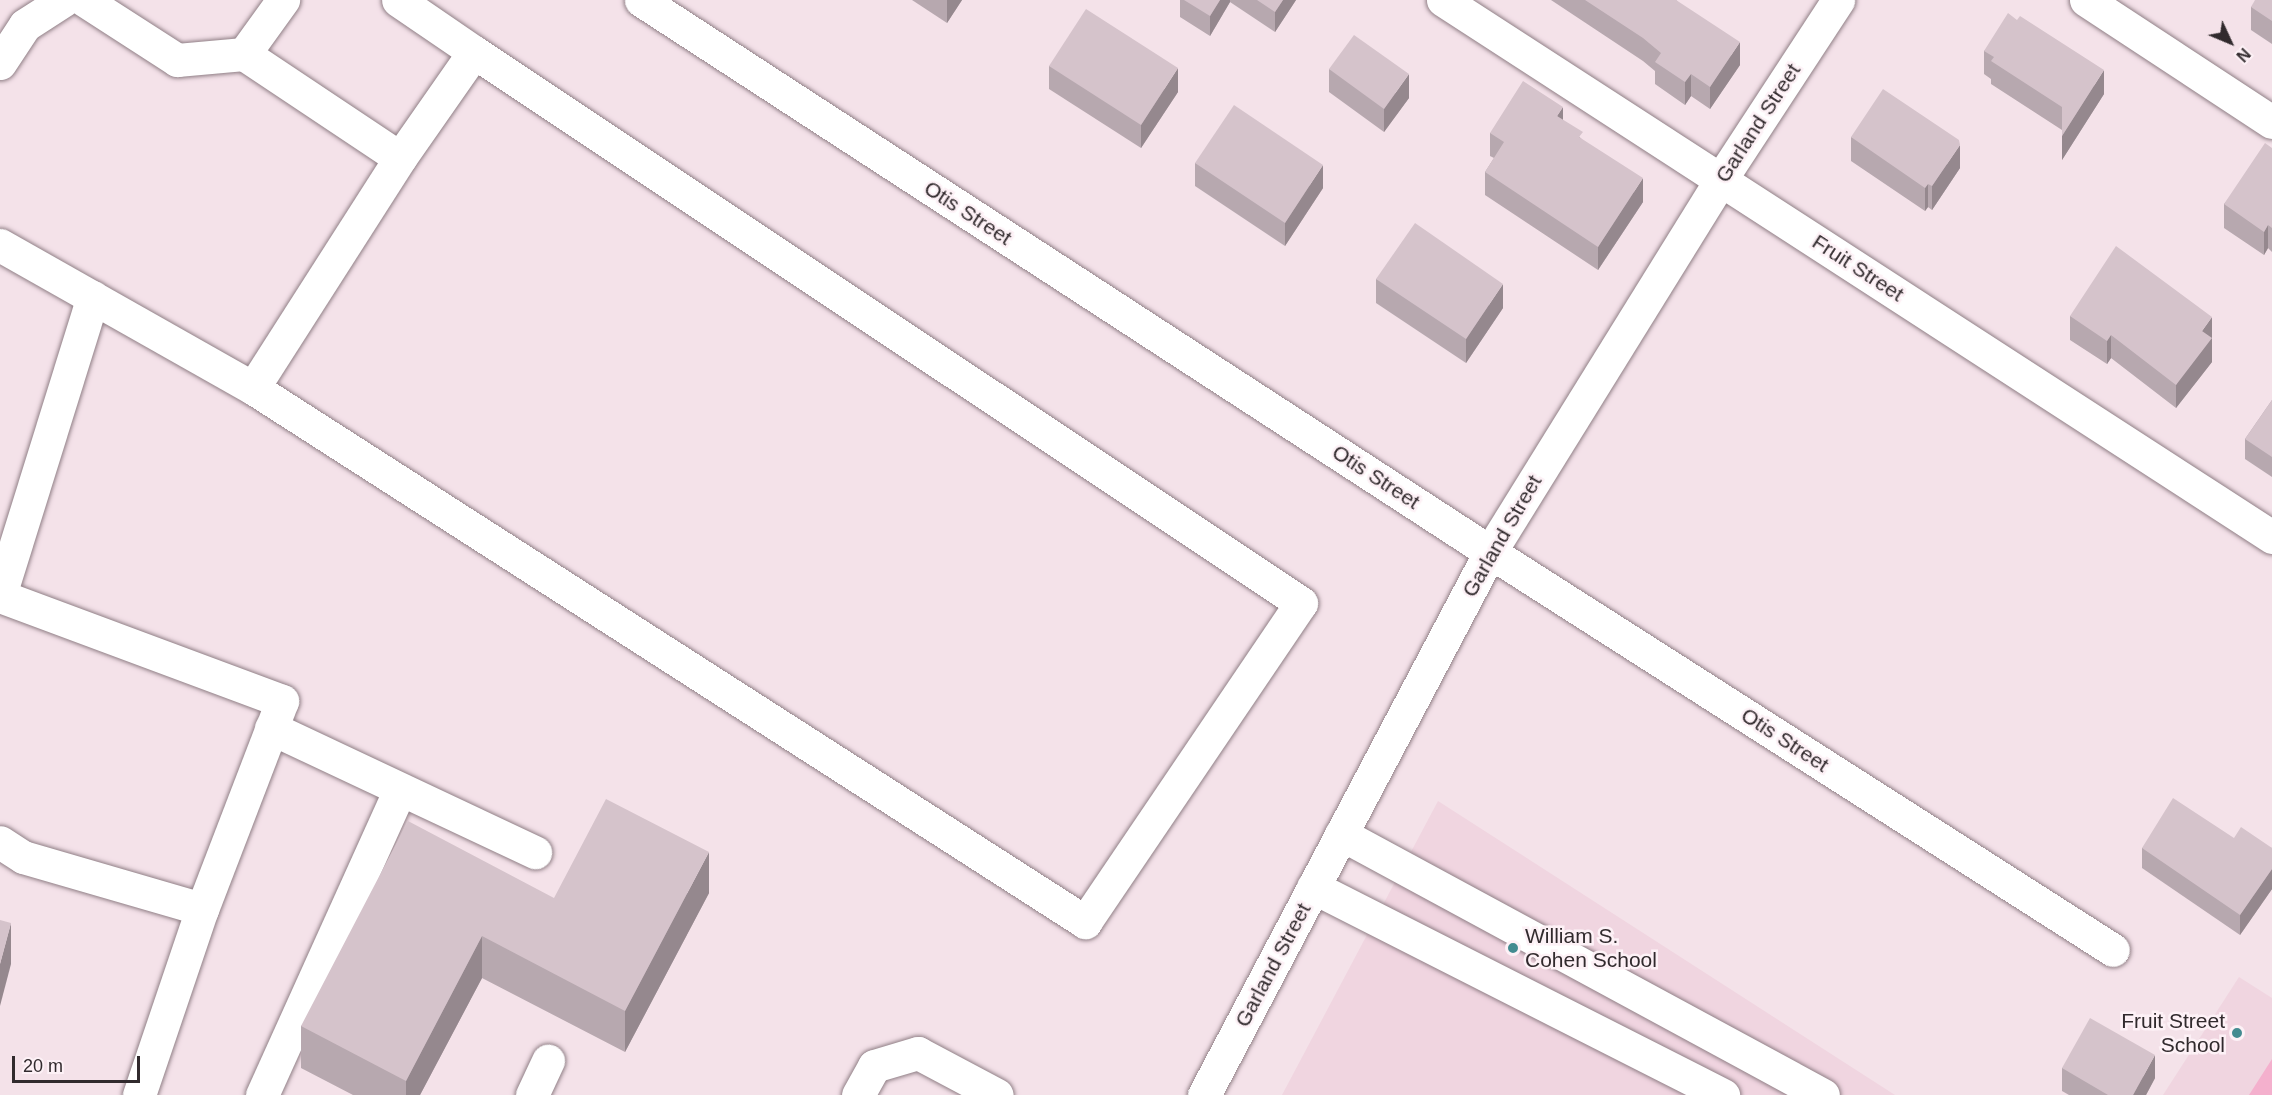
<!DOCTYPE html>
<html>
<head>
<meta charset="utf-8">
<style>
	body { margin:0 }
	#map { position:relative; width:2272px; height:1095px; overflow:hidden; background:#f4e2e9; font-family:Helvetica,sans-serif }
	div>[style] { position:absolute }
	.built>* { inset:0; background:#f0d5e0 }
	.green>* { inset:0; background:#f4b0cd }
	.roads { filter:drop-shadow(0 0 2px #907f86) drop-shadow(0 0 2px #907f86) }
	.minor>* { height:33px; margin:-16.5px; padding:0 16.5px; transform-origin:16.5px; border-radius:16.5px; background:#fff }
	.wall>* { inset:0; background:#b7a8af }
	.shaded-wall>* { inset:0; background:#95888e }
	.building>* { inset:0; background:#d5c3cb }
	.dots>* { width:16px; height:16px; translate:-50% -50%; box-sizing:border-box; border:3px solid #fdf1f6; border-radius:50% }
	span { translate:-50% -50%; white-space:nowrap; text-align:center; line-height:1.15; -webkit-text-stroke:5px #fdf1f6; paint-order:stroke }
	.street-label { font-size:21px; color:#312a2d }
	.poi-label { font-size:21px; color:#312a2d }
	.left { translate:0 -50%; text-align:left }
	.right { translate:-100% -50%; text-align:right }
	.north { position:absolute; left:2200px; top:12px; width:60px; height:60px; -webkit-text-stroke:4px #fdf1f6; paint-order:stroke; rotate:134deg; font-size:16px; font-weight:700; line-height:24px; text-align:center; color:#312a2d }
	.north::after { content:''; display:block; margin:auto; width:21px; height:27px; background:#312a2d; clip-path:polygon(50% 0,100% 100%,50% 72%,0 100%) }
	.scale { position:absolute; left:12px; top:1056px; width:128px; height:27px; box-sizing:border-box; border:3px solid #312a2d; border-top:0; padding-left:8px; font-size:18px; line-height:21px; white-space:nowrap; color:#312a2d; -webkit-text-stroke:4px #fdf1f6; paint-order:stroke }
</style>
</head>
<body>
<div id="map">
	<div class="built">
		<div style="clip-path:polygon(1438px 801px,1895px 1095px,1282px 1095px)"></div>
		<div style="clip-path:polygon(2239px 977px,2272px 998px,2272px 1095px,2163px 1095px)"></div>
	</div>
	<div class="green">
		<div style="clip-path:polygon(2272px 1059px,2272px 1095px,2249px 1095px)"></div>
	</div>
	<div class="roads">
		<div class="minor">
			<div style="left:84px;top:0;width:111px;rotate:32.8deg"></div>
			<div style="left:177px;top:60px;width:67px;rotate:-5.1deg"></div>
			<div style="left:244px;top:54px;width:187px;rotate:33.7deg"></div>
			<div style="left:400px;top:158px;width:129px;rotate:-55.1deg"></div>
			<div style="left:474px;top:52px;width:92px;rotate:-145.6deg"></div>
			<div style="left:641px;top:0;width:1013px;rotate:33.03deg"></div>
			<div style="left:1490px;top:552px;width:739px;rotate:32.57deg"></div>
			<div style="left:1443px;top:0;width:988px;rotate:32.93deg"></div>
			<div style="left:2086px;top:0;width:222px;rotate:33.3deg"></div>
			<div style="left:244px;top:54px;width:67px;rotate:-54.2deg"></div>
			<div style="left:0;top:63px;width:45px;rotate:-56.7deg"></div>
			<div style="left:25px;top:25px;width:46px;rotate:-32.7deg"></div>
			<div style="left:0;top:245px;width:291px;rotate:29.5deg"></div>
			<div style="left:253px;top:388px;width:273px;rotate:-57.4deg"></div>
			<div style="left:253px;top:388px;width:989px;rotate:32.69deg"></div>
			<div style="left:1085px;top:922px;width:385px;rotate:-55.9deg"></div>
			<div style="left:1301px;top:603px;width:994px;rotate:-146.33deg"></div>
			<div style="left:0;top:595px;width:312px;rotate:-72.7deg"></div>
			<div style="left:0;top:596px;width:301px;rotate:20.4deg"></div>
			<div style="left:282px;top:701px;width:223px;rotate:111deg"></div>
			<div style="left:202px;top:909px;width:186px;rotate:-163.8deg"></div>
			<div style="left:23px;top:857px;width:27px;rotate:-147deg"></div>
			<div style="left:271px;top:728px;width:292px;rotate:25.2deg"></div>
			<div style="left:1341px;top:834px;width:548px;rotate:28.44deg"></div>
			<div style="left:1313px;top:887px;width:460px;rotate:26.9deg"></div>
			<div style="left:139px;top:1095px;width:196px;rotate:-71.3deg"></div>
			<div style="left:262px;top:1095px;width:335px;rotate:-65.7deg"></div>
			<div style="left:532px;top:1095px;width:38px;rotate:-65deg"></div>
			<div style="left:858px;top:1095px;width:33px;rotate:-61deg"></div>
			<div style="left:874px;top:1066px;width:46px;rotate:-16.5deg"></div>
			<div style="left:918px;top:1053px;width:89px;rotate:28deg"></div>
			<div style="left:1204px;top:1095px;width:614px;rotate:-62.22deg"></div>
			<div style="left:1490px;top:552px;width:439px;rotate:-58.2deg"></div>
			<div style="left:1721px;top:179px;width:214px;rotate:-56.8deg"></div>
		</div>
	</div>
	<div class="wall">
		<div style="clip-path:polygon(912px 0,962px 0,947px 23px)"></div>
		<div style="clip-path:polygon(1180px 0,1296px 0,1275px 32px,1230px 2px,1210px 36px,1180px 17px)"></div>
		<div style="clip-path:polygon(1551px 0,1676px 0,1740px 65px,1710px 109px,1691px 96px,1685px 105px,1655px 84px,1655px 71px,1643px 61px)"></div>
		<div style="clip-path:polygon(2272px 0,2272px 44px,2251px 30px,2251px 7px)"></div>
		<div style="clip-path:polygon(2017px 20px,2104px 94px,2062px 160px,2062px 130px,1991px 84px,1991px 79px,1984px 74px,1984px 51px)"></div>
		<div style="clip-path:polygon(1049px 66px,1178px 92px,1141px 148px,1049px 89px)"></div>
		<div style="clip-path:polygon(1329px 69px,1409px 98px,1384px 132px,1329px 92px)"></div>
		<div style="clip-path:polygon(1563px 120px,1643px 202px,1598px 270px,1485px 195px,1485px 172px,1494px 158px,1490px 156px,1490px 133px)"></div>
		<div style="clip-path:polygon(1851px 137px,1960px 168px,1932px 210px,1928px 207px,1925px 211px,1851px 161px)"></div>
		<div style="clip-path:polygon(2272px 148px,2272px 252px,2268px 248px,2264px 255px,2224px 228px,2224px 204px)"></div>
		<div style="clip-path:polygon(1195px 163px,1323px 188px,1285px 246px,1195px 186px)"></div>
		<div style="clip-path:polygon(1376px 279px,1503px 308px,1466px 363px,1376px 303px)"></div>
		<div style="clip-path:polygon(2070px 316px,2212px 341px,2212px 362px,2176px 408px,2111px 358px,2107px 364px,2070px 340px)"></div>
		<div style="clip-path:polygon(2272px 400px,2272px 477px,2245px 459px,2245px 439px)"></div>
		<div style="clip-path:polygon(2234px 838px,2272px 848px,2272px 889px,2240px 935px,2142px 868px,2142px 848px)"></div>
		<div style="clip-path:polygon(709px 893px,625px 1052px,482px 978px,420px 1095px,353px 1095px,301px 1068px,301px 1026px,554px 898px)"></div>
		<div style="clip-path:polygon(2062px 1068px,2155px 1078px,2146px 1095px,2069px 1095px,2062px 1091px)"></div>
	</div>
	<div class="shaded-wall">
		<div style="clip-path:polygon(947px 0,962px 0,947px 23px)"></div>
		<div style="clip-path:polygon(1220px 0,1230px 0,1230px 2px,1210px 36px,1210px 16px)"></div>
		<div style="clip-path:polygon(1283px 0,1296px 0,1275px 32px,1275px 12px)"></div>
		<div style="clip-path:polygon(1740px 42px,1740px 65px,1710px 109px,1710px 87px)"></div>
		<div style="clip-path:polygon(1178px 68px,1178px 92px,1141px 148px,1141px 125px)"></div>
		<div style="clip-path:polygon(2104px 70px,2104px 94px,2062px 160px,2062px 136px)"></div>
		<div style="clip-path:polygon(1409px 74px,1409px 98px,1384px 132px,1384px 109px)"></div>
		<div style="clip-path:polygon(1691px 74px,1691px 96px,1685px 105px,1685px 82px)"></div>
		<div style="clip-path:polygon(1563px 107px,1563px 130px,1557px 116px)"></div>
		<div style="clip-path:polygon(1960px 145px,1960px 168px,1932px 210px,1932px 186px)"></div>
		<div style="clip-path:polygon(1323px 165px,1323px 188px,1285px 246px,1285px 223px)"></div>
		<div style="clip-path:polygon(1643px 178px,1643px 202px,1598px 270px,1598px 247px)"></div>
		<div style="clip-path:polygon(1928px 184px,1928px 207px,1925px 211px,1925px 188px)"></div>
		<div style="clip-path:polygon(2268px 225px,2268px 248px,2264px 255px,2264px 232px)"></div>
		<div style="clip-path:polygon(1503px 284px,1503px 308px,1466px 363px,1466px 339px)"></div>
		<div style="clip-path:polygon(2212px 317px,2212px 362px,2176px 408px,2176px 385px,2202px 331px)"></div>
		<div style="clip-path:polygon(2111px 335px,2111px 358px,2107px 364px,2107px 341px)"></div>
		<div style="clip-path:polygon(709px 852px,709px 893px,625px 1052px,625px 1011px)"></div>
		<div style="clip-path:polygon(2272px 869px,2272px 889px,2240px 935px,2240px 915px)"></div>
		<div style="clip-path:polygon(11px 923px,11px 964px,0 1006px,0 964px)"></div>
		<div style="clip-path:polygon(482px 936px,482px 978px,420px 1095px,406px 1095px,406px 1081px)"></div>
		<div style="clip-path:polygon(2155px 1055px,2155px 1078px,2146px 1095px,2133px 1095px)"></div>
	</div>
	<div class="building">
		<div style="clip-path:polygon(1184px 0,1220px 0,1210px 16px)"></div>
		<div style="clip-path:polygon(1257px 0,1283px 0,1275px 12px)"></div>
		<div style="clip-path:polygon(1585px 0,1676px 0,1740px 42px,1710px 87px,1691px 74px,1685px 82px,1655px 62px,1661px 53px,1643px 38px)"></div>
		<div style="clip-path:polygon(2255px 0,2272px 0,2272px 21px,2251px 7px)"></div>
		<div style="clip-path:polygon(1086px 9px,1178px 68px,1141px 125px,1049px 66px)"></div>
		<div style="clip-path:polygon(2008px 13px,2017px 20px,2020px 16px,2104px 70px,2062px 136px,2062px 107px,1991px 61px,1994px 57px,1984px 51px)"></div>
		<div style="clip-path:polygon(1354px 35px,1409px 74px,1384px 109px,1329px 69px)"></div>
		<div style="clip-path:polygon(1523px 81px,1563px 107px,1557px 116px,1583px 132px,1579px 137px,1643px 178px,1598px 247px,1485px 172px,1504px 142px,1490px 133px)"></div>
		<div style="clip-path:polygon(1883px 89px,1959px 140px,1960px 145px,1932px 186px,1928px 184px,1925px 188px,1851px 137px)"></div>
		<div style="clip-path:polygon(1234px 105px,1323px 165px,1285px 223px,1195px 163px)"></div>
		<div style="clip-path:polygon(2265px 143px,2272px 148px,2272px 228px,2268px 225px,2264px 232px,2224px 204px)"></div>
		<div style="clip-path:polygon(1415px 223px,1503px 284px,1466px 339px,1376px 279px)"></div>
		<div style="clip-path:polygon(2116px 246px,2212px 317px,2202px 331px,2212px 338px,2176px 385px,2111px 335px,2107px 341px,2070px 316px)"></div>
		<div style="clip-path:polygon(2272px 400px,2272px 457px,2245px 439px)"></div>
		<div style="clip-path:polygon(2173px 798px,2234px 838px,2241px 827px,2272px 848px,2272px 869px,2240px 915px,2142px 848px)"></div>
		<div style="clip-path:polygon(606px 799px,709px 852px,625px 1011px,482px 936px,406px 1081px,301px 1026px,408px 821px,554px 898px)"></div>
		<div style="clip-path:polygon(0 920px,11px 923px,0 964px)"></div>
		<div style="clip-path:polygon(2090px 1018px,2155px 1055px,2133px 1095px,2108px 1095px,2062px 1068px)"></div>
	</div>
	<div class="dots">
		<div style="left:1513px;top:948px;background:#438b90"></div>
		<div style="left:2237px;top:1033px;background:#438b90"></div>
	</div>
	<div class="street-label">
		<span style="left:1758px;top:123px;rotate:-57deg">Garland Street</span>
		<span style="left:968px;top:213px;rotate:33deg">Otis Street</span>
		<span style="left:1858px;top:268px;rotate:33deg">Fruit Street</span>
		<span style="left:1376px;top:477px;rotate:33deg">Otis Street</span>
		<span style="left:1502px;top:536px;rotate:-60deg">Garland Street</span>
		<span style="left:1785px;top:740px;rotate:33deg">Otis Street</span>
		<span style="left:1273px;top:965px;rotate:-62deg">Garland Street</span>
	</div>
	<div class="poi-label">
		<span class="left" style="left:1525px;top:948px">William S.<br>Cohen School</span>
		<span class="right" style="left:2225px;top:1033px">Fruit Street<br>School</span>
	</div>
	<div class="north">N</div>
	<div class="scale">20 m</div>
</div>
</body>
</html>
